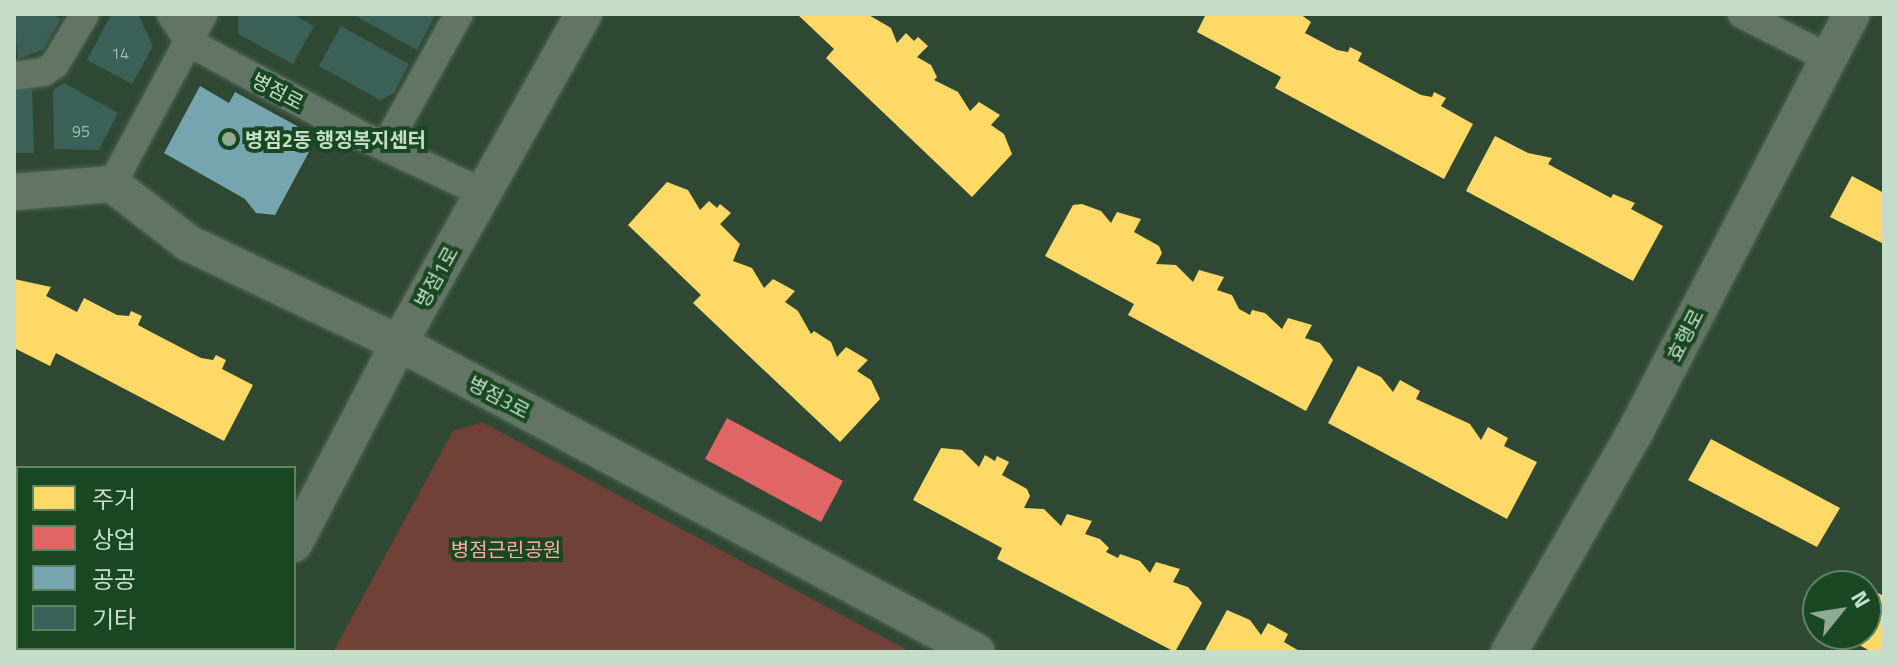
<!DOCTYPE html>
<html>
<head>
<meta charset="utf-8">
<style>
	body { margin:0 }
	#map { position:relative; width:1898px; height:666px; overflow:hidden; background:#2e4833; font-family:"Titillium Web","Noto Sans KR",sans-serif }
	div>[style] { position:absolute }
	.green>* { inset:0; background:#714037 }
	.homes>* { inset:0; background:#ffd966 }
	.shops>* { inset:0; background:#e06666 }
	.public>* { inset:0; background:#76a5af }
	.building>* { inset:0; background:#3a6058 }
	.roads { filter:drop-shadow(0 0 2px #4f6553) drop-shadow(0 0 2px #4f6553) }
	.minor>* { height:28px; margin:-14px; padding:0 14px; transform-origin:14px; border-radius:14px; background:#627564 }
	.tertiary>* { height:36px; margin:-18px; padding:0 18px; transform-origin:18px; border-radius:18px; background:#627564 }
	.dots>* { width:22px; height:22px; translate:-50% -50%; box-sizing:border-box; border:4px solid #194722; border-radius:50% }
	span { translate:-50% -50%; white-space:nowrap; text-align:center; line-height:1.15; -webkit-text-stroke:8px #194722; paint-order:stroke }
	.number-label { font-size:16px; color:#a3beac }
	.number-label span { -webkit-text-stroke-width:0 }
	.street-label { font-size:20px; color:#c6dec8 }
	.poi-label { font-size:20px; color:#c6dec8; font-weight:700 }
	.left { translate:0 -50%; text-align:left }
	.park-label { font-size:20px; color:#fcaea4 }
	.frame { position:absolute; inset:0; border:16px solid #c6dec8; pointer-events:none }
	.legend { position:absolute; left:16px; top:466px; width:280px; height:184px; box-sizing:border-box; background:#194722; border:2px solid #5e8364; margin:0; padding:10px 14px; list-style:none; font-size:24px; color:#c6dec8 }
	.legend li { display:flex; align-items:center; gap:16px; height:40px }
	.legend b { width:40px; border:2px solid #5e8364 }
	.north { position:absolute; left:1802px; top:570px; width:80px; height:80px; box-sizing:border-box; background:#194722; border:2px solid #5e8364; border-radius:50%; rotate:60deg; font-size:22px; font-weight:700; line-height:32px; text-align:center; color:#c6dec8 }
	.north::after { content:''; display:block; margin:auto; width:28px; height:36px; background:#91aa94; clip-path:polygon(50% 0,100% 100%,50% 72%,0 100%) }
</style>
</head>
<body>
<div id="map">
	<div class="green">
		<div style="clip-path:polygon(482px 422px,911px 652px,333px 652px,453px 431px)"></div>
	</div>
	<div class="homes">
		<div style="clip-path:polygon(797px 14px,867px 14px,891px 28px,897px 43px,906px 33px,914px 41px,918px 37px,928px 46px,917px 57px,931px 65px,937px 77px,934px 80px,958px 92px,970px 111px,979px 102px,1000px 115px,991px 125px,1004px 134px,1012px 154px,972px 197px,826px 58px,834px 49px)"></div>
		<div style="clip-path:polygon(1206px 14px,1300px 14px,1311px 22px,1305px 33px,1337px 50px,1348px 52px,1350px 47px,1362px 53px,1358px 61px,1421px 95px,1432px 97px,1434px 92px,1446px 98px,1441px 106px,1473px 124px,1444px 179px,1275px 88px,1281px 77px,1197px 32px)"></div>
		<div style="clip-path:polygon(1495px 136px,1528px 153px,1552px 158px,1548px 164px,1611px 198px,1613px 194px,1635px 203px,1631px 209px,1663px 226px,1633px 281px,1466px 191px)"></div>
		<div style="clip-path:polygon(1852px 176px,1884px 193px,1884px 244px,1830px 217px)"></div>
		<div style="clip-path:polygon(667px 182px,688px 190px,700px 210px,709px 201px,717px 208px,720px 204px,731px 213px,720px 224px,740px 244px,733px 261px,752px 268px,764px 288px,773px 279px,795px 291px,785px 302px,798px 311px,811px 334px,814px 331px,831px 342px,837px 357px,846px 347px,868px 360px,857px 371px,871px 380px,880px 399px,840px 442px,693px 303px,701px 295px,628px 225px)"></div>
		<div style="clip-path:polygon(1082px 204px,1101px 211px,1111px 223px,1117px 212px,1141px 219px,1134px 232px,1159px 246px,1162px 253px,1156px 264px,1176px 265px,1193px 282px,1199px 270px,1224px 277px,1217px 290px,1232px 295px,1239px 309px,1250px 315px,1252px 310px,1265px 313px,1282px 329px,1288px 318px,1312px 325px,1305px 338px,1320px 343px,1333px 360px,1306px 411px,1128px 315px,1134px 304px,1045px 256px,1073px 205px)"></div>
		<div style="clip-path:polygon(14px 279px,51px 287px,46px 296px,77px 312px,84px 298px,117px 315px,129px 316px,131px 311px,142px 316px,138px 325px,151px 332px,201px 358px,213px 360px,216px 355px,226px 360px,222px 369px,253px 385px,224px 441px,56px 353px,50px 366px,14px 348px)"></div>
		<div style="clip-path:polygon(1358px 366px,1381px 377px,1393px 392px,1400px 380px,1420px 391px,1416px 399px,1470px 424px,1481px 440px,1488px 427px,1508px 438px,1504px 446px,1537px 462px,1507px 519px,1328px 423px)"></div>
		<div style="clip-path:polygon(1711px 439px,1840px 508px,1817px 547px,1688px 480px)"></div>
		<div style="clip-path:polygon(941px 448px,962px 450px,979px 467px,985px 455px,995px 461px,997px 456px,1009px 462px,1002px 475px,1027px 489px,1030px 496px,1024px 508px,1044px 509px,1061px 526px,1067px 514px,1092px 521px,1085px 534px,1100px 539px,1109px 548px,1106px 552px,1118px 558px,1120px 554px,1140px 561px,1150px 573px,1156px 562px,1180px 569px,1173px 582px,1188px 587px,1202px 603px,1175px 652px,997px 559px,1002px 548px,913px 500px)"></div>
		<div style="clip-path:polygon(14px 554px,18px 556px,18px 629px,14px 627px)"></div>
		<div style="clip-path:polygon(1872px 590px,1884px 596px,1884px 652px,1872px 652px,1846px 638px,1866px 634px,1866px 601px)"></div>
		<div style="clip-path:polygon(1227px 610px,1250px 620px,1261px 635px,1268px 623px,1288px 634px,1284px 642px,1301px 652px,1204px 652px)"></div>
		<div style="clip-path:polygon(54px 648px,115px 648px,113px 652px)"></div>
	</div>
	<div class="shops">
		<div style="clip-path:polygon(727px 418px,843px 481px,821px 522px,705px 459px)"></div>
	</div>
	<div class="public">
		<div style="clip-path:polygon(200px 86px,229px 103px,235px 92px,317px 137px,275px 215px,256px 213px,245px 199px,164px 153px)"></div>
	</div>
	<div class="building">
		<div style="clip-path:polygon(14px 14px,52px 14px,61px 19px,43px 50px,18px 59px)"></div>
		<div style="clip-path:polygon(138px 14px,153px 46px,132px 84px,87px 60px,111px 15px)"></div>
		<div style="clip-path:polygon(238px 14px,292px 14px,314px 26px,293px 64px,238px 34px)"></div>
		<div style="clip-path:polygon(352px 14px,436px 14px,417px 50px)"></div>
		<div style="clip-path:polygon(341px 26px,409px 64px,394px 93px,380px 100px,319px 66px)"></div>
		<div style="clip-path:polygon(64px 83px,118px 113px,99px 150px,54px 149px,53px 90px)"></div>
		<div style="clip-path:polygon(32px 88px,34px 153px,14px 153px,14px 89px)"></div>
	</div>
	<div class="roads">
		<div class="minor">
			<div style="left:171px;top:14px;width:35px;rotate:57deg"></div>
			<div style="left:190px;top:43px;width:198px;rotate:28.4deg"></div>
			<div style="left:364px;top:137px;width:132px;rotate:25.2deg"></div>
			<div style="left:1742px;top:14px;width:97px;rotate:27.1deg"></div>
			<div style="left:14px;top:76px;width:30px;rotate:-8deg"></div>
			<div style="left:44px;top:72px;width:14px;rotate:-36deg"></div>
			<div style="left:55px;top:64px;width:58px;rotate:-59deg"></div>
			<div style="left:386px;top:145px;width:150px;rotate:-60.9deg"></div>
			<div style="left:112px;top:184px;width:193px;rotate:-61.8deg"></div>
		</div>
		<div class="tertiary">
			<div style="left:14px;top:192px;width:98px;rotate:-4.7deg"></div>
			<div style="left:112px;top:184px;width:96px;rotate:37.8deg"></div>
			<div style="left:188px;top:243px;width:233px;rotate:25.4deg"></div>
			<div style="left:399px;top:343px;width:655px;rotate:28.13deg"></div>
			<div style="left:294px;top:544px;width:227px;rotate:-62.4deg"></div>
			<div style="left:399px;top:343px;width:377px;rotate:-60.7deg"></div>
			<div style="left:237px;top:652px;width:5px;rotate:-53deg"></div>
			<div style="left:1509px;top:652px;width:251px;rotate:-60.2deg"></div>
			<div style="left:1634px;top:434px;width:473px;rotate:-62.6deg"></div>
		</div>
	</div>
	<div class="dots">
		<div style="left:229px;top:139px;background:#91aa94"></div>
	</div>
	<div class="number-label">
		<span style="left:120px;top:53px">14</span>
		<span style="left:81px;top:131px">95</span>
	</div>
	<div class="street-label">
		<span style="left:278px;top:91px;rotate:28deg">병점로</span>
		<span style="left:436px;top:277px;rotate:-61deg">병점1로</span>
		<span style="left:1685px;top:335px;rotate:-63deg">효행로</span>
		<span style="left:499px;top:397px;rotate:28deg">병점3로</span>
	</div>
	<div class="poi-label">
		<span class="left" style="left:245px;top:139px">병점2동 행정복지센터</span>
	</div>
	<div class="park-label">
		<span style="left:506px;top:549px">병점근린공원</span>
	</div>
	<div class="frame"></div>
	<ul class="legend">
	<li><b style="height:22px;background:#ffd966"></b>주거</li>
	<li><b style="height:22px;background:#e06666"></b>상업</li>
	<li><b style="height:22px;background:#76a5af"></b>공공</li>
	<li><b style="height:22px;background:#3a6058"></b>기타</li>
	</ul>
	<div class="north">N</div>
</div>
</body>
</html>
